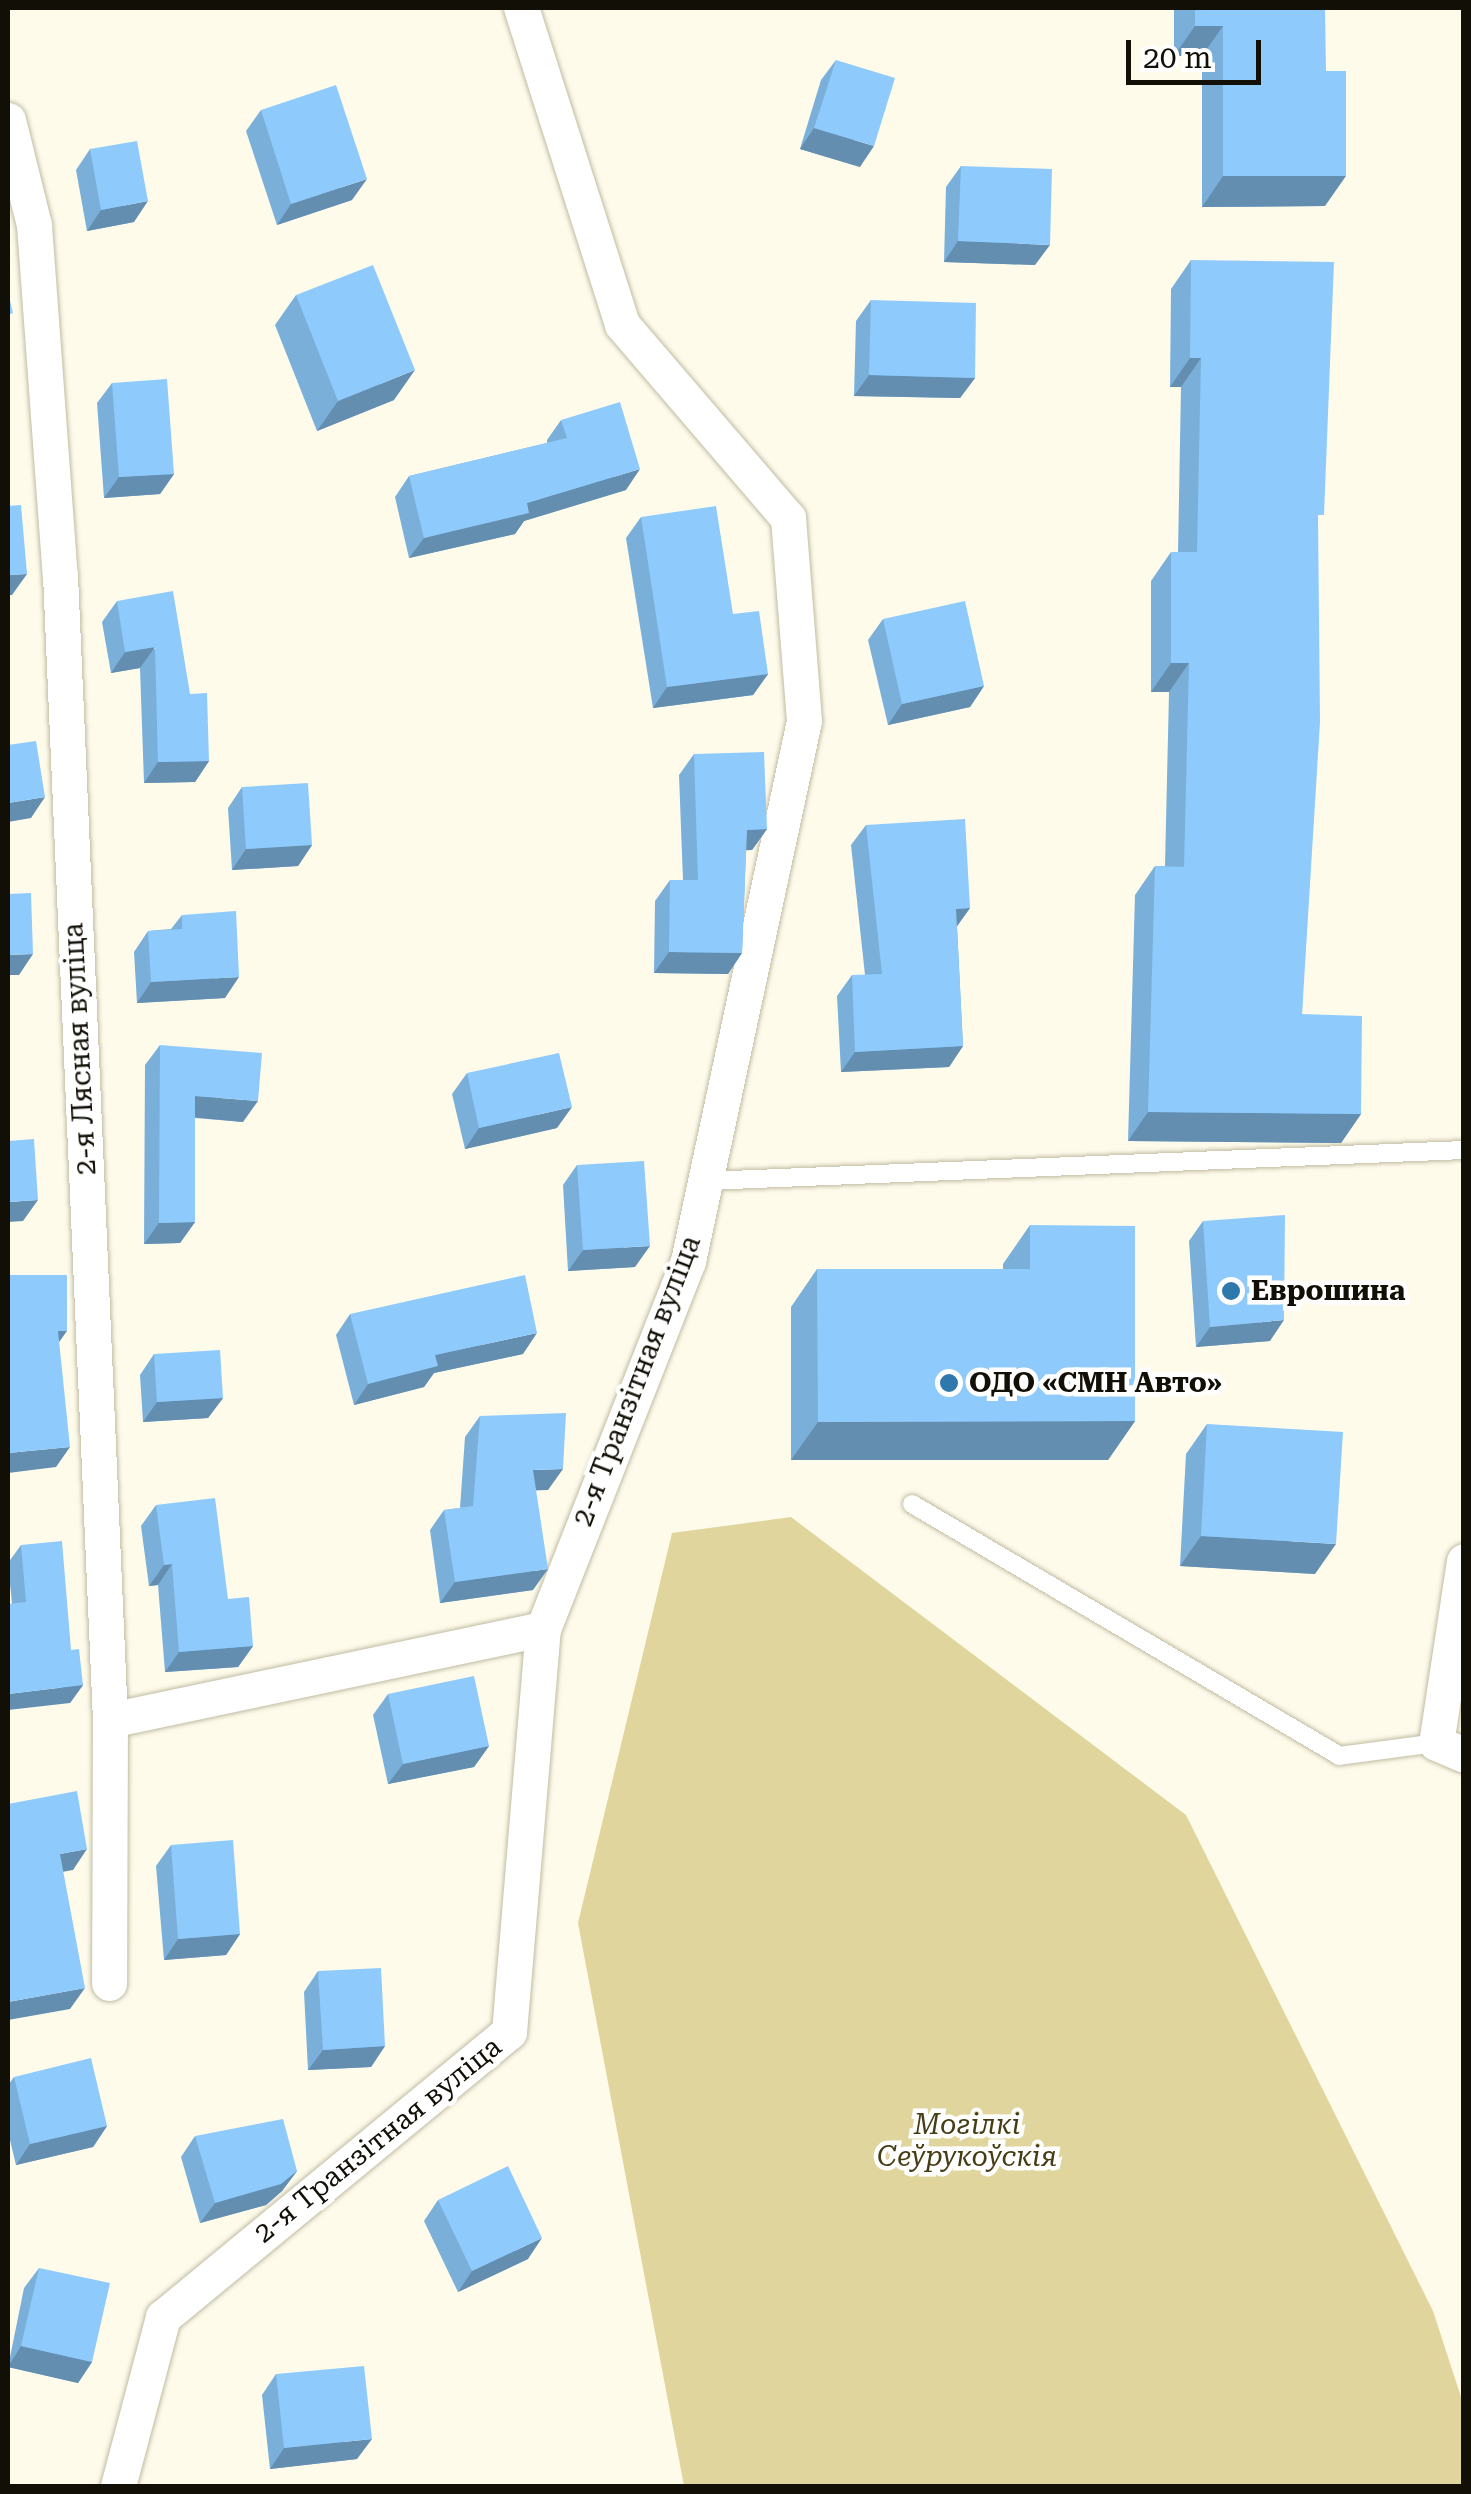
<!DOCTYPE html>
<html>
<head>
<meta charset="utf-8">
<style>
	body { margin:0 }
	#map { position:relative; width:1471px; height:2494px; overflow:hidden; background:#fefbeb; font-family:"Roboto Serif",serif }
	div>[style] { position:absolute }
	.green>* { inset:0; background:#e1d59e }
	.roads { filter:drop-shadow(0 0 2px #c0bba2) drop-shadow(0 0 2px #c0bba2) }
	.service>* { height:18px; margin:-9px; padding:0 9px; transform-origin:9px; border-radius:9px; background:#fff }
	.minor>* { height:35px; margin:-17.5px; padding:0 17.5px; transform-origin:17.5px; border-radius:17.5px; background:#fff }
	.wall>* { inset:0; background:#7aafd9 }
	.shaded-wall>* { inset:0; background:#638eb0 }
	.building>* { inset:0; background:#8ecbfc }
	.dots>* { width:28px; height:28px; translate:-50% -50%; box-sizing:border-box; border:5px solid #fff; border-radius:50% }
	span { translate:-50% -50%; white-space:nowrap; text-align:center; line-height:1.15; -webkit-text-stroke:9px #fff; paint-order:stroke }
	.street-label { font-size:28px; color:#110f06 }
	.poi-label { font-size:28px; color:#110f06; font-weight:700 }
	.left { translate:0 -50%; text-align:left }
	.park-label { font-size:28px; color:#463d15; font-style:italic }
	.frame { position:absolute; inset:0; border:10px solid #110f06; pointer-events:none }
	.scale { position:absolute; left:1126px; top:40px; width:135px; height:45px; box-sizing:border-box; border:5px solid #110f06; border-top:0; padding-left:12px; font-size:30px; line-height:35px; white-space:nowrap; color:#110f06; -webkit-text-stroke:8px #fff; paint-order:stroke }
</style>
</head>
<body>
<div id="map">
	<div class="green">
		<div style="clip-path:polygon(791px 1517px,1186px 1815px,1433px 2311px,1463px 2403px,1463px 2486px,684px 2486px,578px 1923px,672px 1533px)"></div>
	</div>
	<div class="roads">
		<div class="service">
			<div style="left:706px;top:1181px;width:759px;rotate:-2.34deg"></div>
			<div style="left:912px;top:1504px;width:496px;rotate:30.5deg"></div>
			<div style="left:1339px;top:1756px;width:98px;rotate:-7.6deg"></div>
		</div>
		<div class="minor">
			<div style="left:8px;top:120px;width:108px;rotate:76.1deg"></div>
			<div style="left:34px;top:225px;width:351px;rotate:85.8deg"></div>
			<div style="left:60px;top:575px;width:1146px;rotate:87.5deg"></div>
			<div style="left:110px;top:1720px;width:263px;rotate:90.2deg"></div>
			<div style="left:1464px;top:1561px;width:184px;rotate:98.7deg"></div>
			<div style="left:1436px;top:1743px;width:30px;rotate:23deg"></div>
			<div style="left:110px;top:1720px;width:442px;rotate:-11.9deg"></div>
			<div style="left:118px;top:2486px;width:175px;rotate:-75.1deg"></div>
			<div style="left:163px;top:2317px;width:448px;rotate:-39.5deg"></div>
			<div style="left:509px;top:2032px;width:404px;rotate:-85.2deg"></div>
			<div style="left:543px;top:1629px;width:396px;rotate:-68.5deg"></div>
			<div style="left:688px;top:1261px;width:552px;rotate:-77.88deg"></div>
			<div style="left:804px;top:721px;width:204px;rotate:-94.5deg"></div>
			<div style="left:788px;top:518px;width:255px;rotate:-130.6deg"></div>
			<div style="left:622px;top:324px;width:332px;rotate:-107.7deg"></div>
		</div>
	</div>
	<div class="wall">
		<div style="clip-path:polygon(1174px 8px,1325px 8px,1325px 206px,1202px 207px,1202px 56px,1174px 56px)"></div>
		<div style="clip-path:polygon(836px 60px,860px 167px,800px 149px,821px 80px)"></div>
		<div style="clip-path:polygon(261px 110px,352px 200px,277px 225px,246px 131px)"></div>
		<div style="clip-path:polygon(90px 149px,134px 222px,87px 231px,76px 170px)"></div>
		<div style="clip-path:polygon(961px 166px,1035px 265px,944px 262px,946px 187px)"></div>
		<div style="clip-path:polygon(1191px 260px,1318px 523px,1302px 1014px,1361px 1114px,1341px 1143px,1128px 1141px,1135px 895px,1155px 866px,1165px 866px,1169px 692px,1151px 692px,1151px 581px,1171px 552px,1178px 552px,1181px 387px,1170px 387px,1171px 289px)"></div>
		<div style="clip-path:polygon(296px 295px,394px 400px,317px 431px,275px 325px)"></div>
		<div style="clip-path:polygon(871px 300px,975px 378px,960px 398px,854px 396px,856px 321px)"></div>
		<div style="clip-path:polygon(112px 383px,174px 474px,160px 494px,104px 498px,97px 403px)"></div>
		<div style="clip-path:polygon(561px 420px,626px 490px,524px 521px,515px 534px,409px 558px,395px 497px,409px 476px,547px 443px,547px 440px)"></div>
		<div style="clip-path:polygon(641px 517px,768px 674px,753px 695px,653px 708px,626px 538px)"></div>
		<div style="clip-path:polygon(117px 601px,190px 694px,209px 761px,195px 782px,144px 783px,140px 668px,111px 673px,102px 622px)"></div>
		<div style="clip-path:polygon(883px 619px,984px 686px,970px 707px,888px 725px,868px 640px)"></div>
		<div style="clip-path:polygon(694px 754px,767px 829px,752px 850px,746px 850px,742px 953px,728px 974px,654px 973px,655px 901px,670px 880px,683px 880px,679px 775px)"></div>
		<div style="clip-path:polygon(242px 787px,312px 845px,298px 866px,232px 870px,228px 808px)"></div>
		<div style="clip-path:polygon(866px 825px,970px 908px,957px 926px,963px 1046px,949px 1067px,841px 1072px,837px 996px,852px 975px,865px 975px,851px 845px)"></div>
		<div style="clip-path:polygon(182px 915px,225px 998px,137px 1003px,134px 952px,148px 931px,171px 929px)"></div>
		<div style="clip-path:polygon(160px 1045px,243px 1122px,195px 1118px,195px 1222px,180px 1243px,144px 1244px,145px 1065px)"></div>
		<div style="clip-path:polygon(467px 1073px,557px 1128px,465px 1149px,452px 1094px)"></div>
		<div style="clip-path:polygon(577px 1165px,635px 1267px,568px 1271px,563px 1185px)"></div>
		<div style="clip-path:polygon(1203px 1221px,1270px 1341px,1196px 1347px,1189px 1241px)"></div>
		<div style="clip-path:polygon(1030px 1225px,1135px 1421px,1108px 1460px,791px 1460px,791px 1307px,817px 1269px,1003px 1269px,1003px 1264px)"></div>
		<div style="clip-path:polygon(350px 1314px,523px 1354px,434px 1373px,424px 1387px,354px 1405px,336px 1335px)"></div>
		<div style="clip-path:polygon(154px 1354px,223px 1398px,208px 1418px,143px 1422px,140px 1375px)"></div>
		<div style="clip-path:polygon(480px 1416px,548px 1490px,536px 1490px,533px 1590px,440px 1603px,430px 1530px,444px 1510px,460px 1508px,465px 1437px)"></div>
		<div style="clip-path:polygon(1207px 1424px,1315px 1574px,1180px 1566px,1186px 1454px)"></div>
		<div style="clip-path:polygon(156px 1505px,228px 1599px,253px 1646px,238px 1667px,165px 1672px,158px 1585px,149px 1586px,141px 1526px)"></div>
		<div style="clip-path:polygon(21px 1545px,71px 1650px,83px 1685px,70px 1703px,12px 1604px,8px 1563px)"></div>
		<div style="clip-path:polygon(388px 1694px,489px 1746px,474px 1767px,388px 1784px,373px 1715px)"></div>
		<div style="clip-path:polygon(171px 1845px,240px 1934px,226px 1955px,164px 1960px,156px 1866px)"></div>
		<div style="clip-path:polygon(318px 1971px,385px 2046px,371px 2067px,308px 2070px,304px 1992px)"></div>
		<div style="clip-path:polygon(14px 2077px,107px 2126px,93px 2147px,16px 2165px,8px 2132px,8px 2085px)"></div>
		<div style="clip-path:polygon(195px 2136px,297px 2171px,282px 2191px,266px 2205px,200px 2223px,181px 2157px)"></div>
		<div style="clip-path:polygon(438px 2200px,528px 2259px,458px 2292px,424px 2221px)"></div>
		<div style="clip-path:polygon(39px 2268px,92px 2362px,78px 2383px,8px 2367px,24px 2288px)"></div>
		<div style="clip-path:polygon(276px 2374px,357px 2459px,270px 2469px,262px 2395px)"></div>
	</div>
	<div class="shaded-wall">
		<div style="clip-path:polygon(1195px 26px,1223px 26px,1202px 56px,1174px 56px)"></div>
		<div style="clip-path:polygon(814px 128px,874px 146px,860px 167px,800px 149px)"></div>
		<div style="clip-path:polygon(1223px 176px,1346px 176px,1325px 206px,1202px 207px)"></div>
		<div style="clip-path:polygon(367px 179px,352px 200px,277px 225px,291px 204px)"></div>
		<div style="clip-path:polygon(148px 201px,134px 222px,87px 231px,101px 210px)"></div>
		<div style="clip-path:polygon(958px 241px,1050px 245px,1035px 265px,944px 262px)"></div>
		<div style="clip-path:polygon(1190px 358px,1201px 358px,1181px 387px,1170px 387px)"></div>
		<div style="clip-path:polygon(415px 370px,394px 400px,317px 431px,338px 401px)"></div>
		<div style="clip-path:polygon(869px 375px,975px 378px,960px 398px,854px 396px)"></div>
		<div style="clip-path:polygon(640px 469px,626px 490px,524px 521px,515px 534px,409px 558px,424px 538px,527px 503px)"></div>
		<div style="clip-path:polygon(174px 474px,160px 494px,104px 498px,119px 477px)"></div>
		<div style="clip-path:polygon(27px 574px,12px 595px,8px 595px,8px 575px)"></div>
		<div style="clip-path:polygon(155px 647px,140px 668px,111px 673px,125px 652px)"></div>
		<div style="clip-path:polygon(1171px 663px,1189px 663px,1169px 692px,1151px 692px)"></div>
		<div style="clip-path:polygon(768px 674px,753px 695px,653px 708px,667px 687px)"></div>
		<div style="clip-path:polygon(984px 686px,970px 707px,888px 725px,902px 704px)"></div>
		<div style="clip-path:polygon(209px 761px,195px 782px,144px 783px,158px 762px)"></div>
		<div style="clip-path:polygon(45px 797px,31px 818px,8px 822px,8px 803px)"></div>
		<div style="clip-path:polygon(767px 829px,752px 850px,732px 851px,747px 830px)"></div>
		<div style="clip-path:polygon(312px 845px,298px 866px,232px 870px,246px 849px)"></div>
		<div style="clip-path:polygon(970px 908px,955px 929px,956px 909px)"></div>
		<div style="clip-path:polygon(669px 952px,742px 953px,728px 974px,654px 973px)"></div>
		<div style="clip-path:polygon(33px 954px,19px 975px,8px 975px,8px 955px)"></div>
		<div style="clip-path:polygon(239px 977px,225px 998px,137px 1003px,151px 982px)"></div>
		<div style="clip-path:polygon(963px 1046px,949px 1067px,841px 1072px,855px 1052px)"></div>
		<div style="clip-path:polygon(195px 1096px,258px 1101px,243px 1122px,180px 1116px)"></div>
		<div style="clip-path:polygon(572px 1107px,557px 1128px,465px 1149px,479px 1128px)"></div>
		<div style="clip-path:polygon(1148px 1112px,1361px 1114px,1341px 1143px,1128px 1141px)"></div>
		<div style="clip-path:polygon(38px 1200px,23px 1221px,8px 1222px,8px 1202px)"></div>
		<div style="clip-path:polygon(195px 1222px,180px 1243px,144px 1244px,159px 1223px)"></div>
		<div style="clip-path:polygon(650px 1246px,635px 1267px,568px 1271px,583px 1250px)"></div>
		<div style="clip-path:polygon(1284px 1320px,1270px 1341px,1196px 1347px,1210px 1327px)"></div>
		<div style="clip-path:polygon(58px 1331px,67px 1331px,52px 1352px)"></div>
		<div style="clip-path:polygon(537px 1333px,523px 1354px,434px 1373px,424px 1387px,354px 1405px,368px 1384px,435px 1355px)"></div>
		<div style="clip-path:polygon(223px 1398px,208px 1418px,143px 1422px,157px 1402px)"></div>
		<div style="clip-path:polygon(1135px 1421px,1108px 1460px,791px 1460px,818px 1422px)"></div>
		<div style="clip-path:polygon(70px 1447px,56px 1467px,8px 1473px,8px 1453px)"></div>
		<div style="clip-path:polygon(563px 1469px,548px 1490px,518px 1491px,533px 1470px)"></div>
		<div style="clip-path:polygon(1201px 1536px,1336px 1544px,1315px 1574px,1180px 1566px)"></div>
		<div style="clip-path:polygon(172px 1564px,158px 1585px,149px 1586px,164px 1565px)"></div>
		<div style="clip-path:polygon(548px 1569px,533px 1590px,440px 1603px,455px 1582px)"></div>
		<div style="clip-path:polygon(253px 1646px,238px 1667px,165px 1672px,179px 1652px)"></div>
		<div style="clip-path:polygon(83px 1685px,70px 1703px,8px 1710px,8px 1694px)"></div>
		<div style="clip-path:polygon(489px 1746px,474px 1767px,388px 1784px,403px 1764px)"></div>
		<div style="clip-path:polygon(87px 1849px,73px 1870px,45px 1875px,60px 1854px)"></div>
		<div style="clip-path:polygon(240px 1934px,226px 1955px,164px 1960px,178px 1939px)"></div>
		<div style="clip-path:polygon(85px 1988px,70px 2009px,8px 2020px,8px 2002px)"></div>
		<div style="clip-path:polygon(385px 2046px,371px 2067px,308px 2070px,323px 2050px)"></div>
		<div style="clip-path:polygon(107px 2126px,93px 2147px,16px 2165px,30px 2144px)"></div>
		<div style="clip-path:polygon(297px 2171px,282px 2191px,266px 2205px,200px 2223px,215px 2203px)"></div>
		<div style="clip-path:polygon(542px 2238px,528px 2259px,458px 2292px,472px 2271px)"></div>
		<div style="clip-path:polygon(21px 2346px,92px 2362px,78px 2383px,8px 2367px)"></div>
		<div style="clip-path:polygon(372px 2439px,357px 2459px,270px 2469px,284px 2448px)"></div>
	</div>
	<div class="building">
		<div style="clip-path:polygon(1195px 8px,1325px 8px,1326px 71px,1346px 71px,1346px 176px,1223px 176px,1223px 26px,1195px 26px)"></div>
		<div style="clip-path:polygon(836px 60px,895px 78px,874px 146px,814px 128px)"></div>
		<div style="clip-path:polygon(336px 85px,367px 179px,291px 204px,261px 110px)"></div>
		<div style="clip-path:polygon(137px 141px,148px 201px,101px 210px,90px 149px)"></div>
		<div style="clip-path:polygon(961px 166px,1052px 169px,1050px 245px,958px 241px)"></div>
		<div style="clip-path:polygon(1191px 260px,1334px 262px,1324px 515px,1318px 515px,1320px 722px,1302px 1014px,1362px 1016px,1361px 1114px,1148px 1112px,1155px 866px,1184px 867px,1189px 663px,1171px 663px,1171px 552px,1197px 552px,1201px 358px,1190px 358px)"></div>
		<div style="clip-path:polygon(373px 265px,415px 370px,338px 401px,296px 295px)"></div>
		<div style="clip-path:polygon(8px 292px,13px 313px,8px 315px)"></div>
		<div style="clip-path:polygon(871px 300px,976px 303px,975px 378px,869px 375px)"></div>
		<div style="clip-path:polygon(167px 379px,174px 474px,119px 477px,112px 383px)"></div>
		<div style="clip-path:polygon(620px 402px,640px 469px,527px 503px,529px 513px,424px 538px,409px 476px,567px 438px,561px 420px)"></div>
		<div style="clip-path:polygon(21px 505px,27px 574px,8px 575px,8px 506px)"></div>
		<div style="clip-path:polygon(716px 506px,733px 614px,759px 611px,768px 674px,667px 687px,641px 517px)"></div>
		<div style="clip-path:polygon(173px 591px,190px 694px,207px 693px,209px 761px,158px 762px,155px 647px,125px 652px,117px 601px)"></div>
		<div style="clip-path:polygon(965px 601px,984px 686px,902px 704px,883px 619px)"></div>
		<div style="clip-path:polygon(36px 741px,45px 797px,8px 803px,8px 745px)"></div>
		<div style="clip-path:polygon(764px 752px,767px 829px,747px 830px,742px 953px,669px 952px,670px 880px,698px 880px,694px 754px)"></div>
		<div style="clip-path:polygon(308px 783px,312px 845px,246px 849px,242px 787px)"></div>
		<div style="clip-path:polygon(965px 819px,970px 908px,956px 909px,963px 1046px,855px 1052px,852px 975px,882px 974px,866px 825px)"></div>
		<div style="clip-path:polygon(31px 893px,33px 954px,8px 955px,8px 894px)"></div>
		<div style="clip-path:polygon(236px 911px,239px 977px,151px 982px,148px 931px,182px 929px,182px 915px)"></div>
		<div style="clip-path:polygon(160px 1045px,262px 1053px,258px 1101px,195px 1096px,195px 1222px,159px 1223px)"></div>
		<div style="clip-path:polygon(559px 1053px,572px 1107px,479px 1128px,467px 1073px)"></div>
		<div style="clip-path:polygon(34px 1139px,38px 1200px,8px 1202px,8px 1141px)"></div>
		<div style="clip-path:polygon(644px 1161px,650px 1246px,583px 1250px,577px 1165px)"></div>
		<div style="clip-path:polygon(1285px 1215px,1284px 1320px,1210px 1327px,1203px 1221px)"></div>
		<div style="clip-path:polygon(1030px 1225px,1135px 1226px,1135px 1421px,818px 1422px,817px 1269px,1030px 1269px)"></div>
		<div style="clip-path:polygon(8px 1275px,67px 1275px,67px 1331px,58px 1331px,70px 1447px,8px 1453px)"></div>
		<div style="clip-path:polygon(525px 1275px,537px 1333px,435px 1355px,438px 1366px,368px 1384px,350px 1314px)"></div>
		<div style="clip-path:polygon(220px 1350px,223px 1398px,157px 1402px,154px 1354px)"></div>
		<div style="clip-path:polygon(566px 1413px,563px 1469px,533px 1470px,548px 1569px,455px 1582px,444px 1510px,473px 1506px,480px 1416px)"></div>
		<div style="clip-path:polygon(1207px 1424px,1343px 1432px,1336px 1544px,1201px 1536px)"></div>
		<div style="clip-path:polygon(215px 1498px,228px 1599px,249px 1597px,253px 1646px,179px 1652px,172px 1564px,164px 1565px,156px 1505px)"></div>
		<div style="clip-path:polygon(62px 1541px,71px 1650px,79px 1649px,83px 1685px,8px 1694px,8px 1604px,26px 1602px,21px 1545px)"></div>
		<div style="clip-path:polygon(474px 1676px,489px 1746px,403px 1764px,388px 1694px)"></div>
		<div style="clip-path:polygon(77px 1791px,87px 1849px,60px 1854px,85px 1988px,8px 2002px,8px 1804px)"></div>
		<div style="clip-path:polygon(233px 1840px,240px 1934px,178px 1939px,171px 1845px)"></div>
		<div style="clip-path:polygon(381px 1968px,385px 2046px,323px 2050px,318px 1971px)"></div>
		<div style="clip-path:polygon(91px 2058px,107px 2126px,30px 2144px,14px 2077px)"></div>
		<div style="clip-path:polygon(283px 2119px,297px 2171px,281px 2184px,215px 2203px,195px 2136px)"></div>
		<div style="clip-path:polygon(508px 2166px,542px 2238px,472px 2271px,438px 2200px)"></div>
		<div style="clip-path:polygon(39px 2268px,110px 2283px,92px 2362px,21px 2346px)"></div>
		<div style="clip-path:polygon(364px 2366px,372px 2439px,284px 2448px,276px 2374px)"></div>
	</div>
	<div class="dots">
		<div style="left:1231px;top:1291px;background:#2f78ac"></div>
		<div style="left:949px;top:1383px;background:#2f78ac"></div>
	</div>
	<div class="street-label">
		<span style="left:80px;top:1049px;rotate:-93deg">2-я Лясная вуліца</span>
		<span style="left:637px;top:1381px;rotate:-69deg">2-я Транзітная вуліца</span>
		<span style="left:378px;top:2140px;rotate:-39deg">2-я Транзітная вуліца</span>
	</div>
	<div class="poi-label">
		<span class="left" style="left:1251px;top:1291px">Еврошина</span>
		<span class="left" style="left:969px;top:1383px">ОДО «СМН Авто»</span>
	</div>
	<div class="park-label">
		<span style="left:967px;top:2141px">Могілкі<br>Сеўрукоўскія</span>
	</div>
	<div class="frame"></div>
	<div class="scale">20 m</div>
</div>
</body>
</html>
